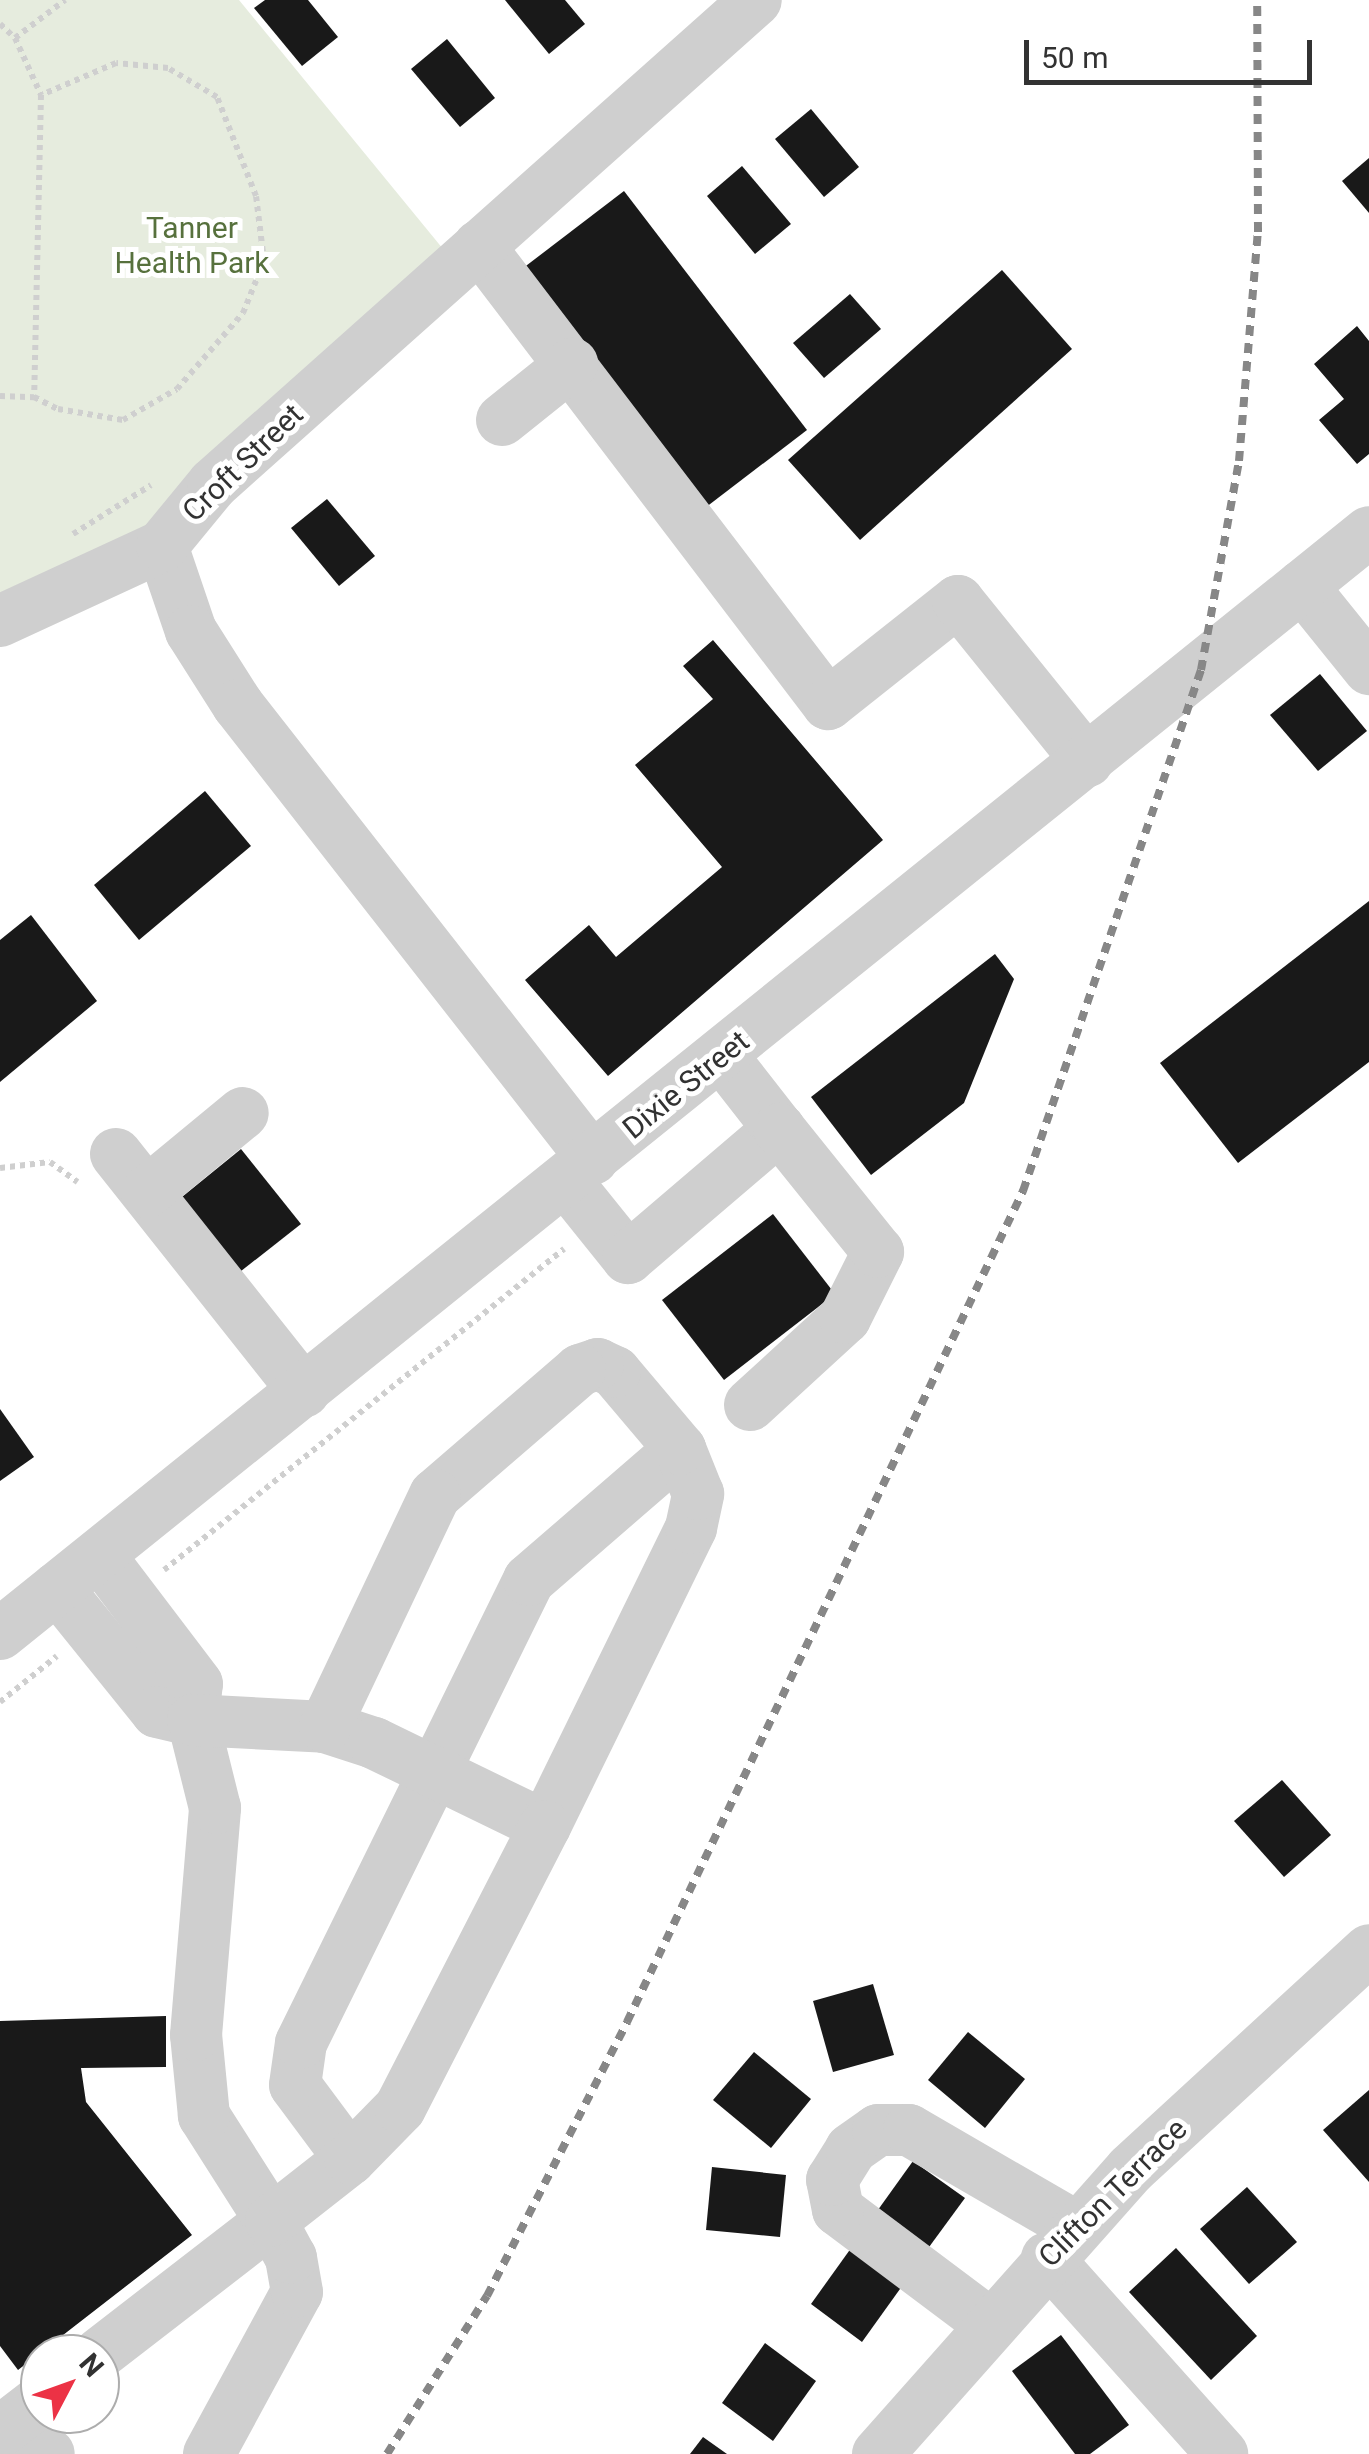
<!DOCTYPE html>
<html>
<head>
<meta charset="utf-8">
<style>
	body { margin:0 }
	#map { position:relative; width:1369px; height:2454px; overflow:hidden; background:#fff; font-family:Roboto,sans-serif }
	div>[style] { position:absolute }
	.green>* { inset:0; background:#e6ecde }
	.building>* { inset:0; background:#191919 }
	.path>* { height:6px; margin-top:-3px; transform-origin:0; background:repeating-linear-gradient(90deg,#cfcfcf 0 5px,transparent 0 10px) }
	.minor>* { height:52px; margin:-26px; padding:0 26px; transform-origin:26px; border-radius:26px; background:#cfcfcf }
	.rail>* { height:8px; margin-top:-4px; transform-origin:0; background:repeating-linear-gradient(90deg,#878787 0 10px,transparent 0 18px) }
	span { translate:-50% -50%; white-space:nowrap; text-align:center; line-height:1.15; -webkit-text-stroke:10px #fff; paint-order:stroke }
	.park-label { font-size:30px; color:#57713d }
	.street-label { font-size:30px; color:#323232 }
	.north { position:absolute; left:20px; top:2334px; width:100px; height:100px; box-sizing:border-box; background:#fff; border:2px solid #adadad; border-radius:50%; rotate:49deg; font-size:28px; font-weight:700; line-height:40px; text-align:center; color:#323232 }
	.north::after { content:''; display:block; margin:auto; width:35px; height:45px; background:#ec3245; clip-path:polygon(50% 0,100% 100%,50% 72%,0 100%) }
	.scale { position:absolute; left:1024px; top:40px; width:288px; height:45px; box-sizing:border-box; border:5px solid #323232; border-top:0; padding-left:12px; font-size:30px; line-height:35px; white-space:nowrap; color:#323232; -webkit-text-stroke:8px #fff; paint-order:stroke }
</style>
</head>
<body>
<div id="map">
	<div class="green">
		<div style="clip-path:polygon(0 0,239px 0,457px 266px,213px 484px,0 621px)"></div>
	</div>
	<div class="building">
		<div style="clip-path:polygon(265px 0,308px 0,338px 37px,302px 66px,254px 8px)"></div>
		<div style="clip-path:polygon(505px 0,565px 0,585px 24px,549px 54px)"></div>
		<div style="clip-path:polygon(447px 39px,495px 98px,460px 127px,411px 69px)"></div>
		<div style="clip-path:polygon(811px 109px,859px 167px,824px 197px,775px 139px)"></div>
		<div style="clip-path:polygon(1369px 158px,1369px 213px,1342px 181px)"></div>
		<div style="clip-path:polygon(742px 166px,791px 224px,755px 254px,707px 196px)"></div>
		<div style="clip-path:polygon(624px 191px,807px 430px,701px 511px,518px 272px)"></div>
		<div style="clip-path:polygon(1002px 270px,1072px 349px,860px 540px,788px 460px)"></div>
		<div style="clip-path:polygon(850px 294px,881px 329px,824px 378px,793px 343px)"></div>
		<div style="clip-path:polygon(1357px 326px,1369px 341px,1369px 454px,1357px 464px,1319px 420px,1344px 399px,1314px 364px)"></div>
		<div style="clip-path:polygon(327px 499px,375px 556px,339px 586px,291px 528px)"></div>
		<div style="clip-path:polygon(713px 640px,883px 840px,608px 1076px,525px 980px,589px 925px,616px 957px,722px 867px,635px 765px,713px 699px,683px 666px)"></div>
		<div style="clip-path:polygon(1320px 674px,1367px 731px,1318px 771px,1270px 715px)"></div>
		<div style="clip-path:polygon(205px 791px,251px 846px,139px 940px,94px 885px)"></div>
		<div style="clip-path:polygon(1369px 901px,1369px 1062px,1238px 1163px,1160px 1063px)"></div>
		<div style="clip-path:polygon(31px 915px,97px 1001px,0 1082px,0 940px)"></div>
		<div style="clip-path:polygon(995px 954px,1014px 979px,964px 1103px,871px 1175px,811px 1097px)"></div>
		<div style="clip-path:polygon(241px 1149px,301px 1224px,236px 1275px,177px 1201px)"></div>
		<div style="clip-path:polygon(773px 1214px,835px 1294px,724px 1380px,662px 1300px)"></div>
		<div style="clip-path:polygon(0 1409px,34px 1457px,0 1481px)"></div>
		<div style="clip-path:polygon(1282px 1780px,1331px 1835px,1284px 1877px,1234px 1821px)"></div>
		<div style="clip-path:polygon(873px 1984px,894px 2055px,833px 2072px,813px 2001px)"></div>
		<div style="clip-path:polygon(166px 2016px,166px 2067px,81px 2068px,86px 2102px,192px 2235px,18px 2370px,0 2346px,0 2021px)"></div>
		<div style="clip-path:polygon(968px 2032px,1025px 2079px,985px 2128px,928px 2080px)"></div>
		<div style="clip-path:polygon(754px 2052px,811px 2099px,771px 2148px,713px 2100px)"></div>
		<div style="clip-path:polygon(1369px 2090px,1369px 2182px,1323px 2130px)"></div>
		<div style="clip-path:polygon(913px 2161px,965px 2198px,921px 2258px,870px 2221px)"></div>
		<div style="clip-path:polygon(712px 2167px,786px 2175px,780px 2237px,706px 2230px)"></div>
		<div style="clip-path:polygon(1247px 2187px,1297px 2242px,1249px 2284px,1200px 2229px)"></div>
		<div style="clip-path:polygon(854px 2244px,905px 2282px,862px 2342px,811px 2304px)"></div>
		<div style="clip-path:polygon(1176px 2248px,1257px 2336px,1211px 2380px,1129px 2292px)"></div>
		<div style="clip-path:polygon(1061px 2335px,1129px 2425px,1090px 2454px,1075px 2454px,1012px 2371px)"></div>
		<div style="clip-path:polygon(765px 2343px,816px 2381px,773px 2441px,722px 2403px)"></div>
		<div style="clip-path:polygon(703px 2437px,727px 2454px,690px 2454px)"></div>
	</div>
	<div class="path">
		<div style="left:0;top:24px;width:21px;rotate:43deg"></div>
		<div style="left:15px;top:38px;width:63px;rotate:65.5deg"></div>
		<div style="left:41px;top:95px;width:302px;rotate:91.3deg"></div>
		<div style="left:34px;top:397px;width:27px;rotate:27deg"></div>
		<div style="left:58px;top:409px;width:66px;rotate:9.6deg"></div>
		<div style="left:123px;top:420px;width:62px;rotate:-29.9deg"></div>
		<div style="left:177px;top:389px;width:101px;rotate:-49deg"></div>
		<div style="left:243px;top:313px;width:56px;rotate:-68deg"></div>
		<div style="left:264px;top:261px;width:65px;rotate:-97deg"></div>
		<div style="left:256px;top:196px;width:106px;rotate:-111.5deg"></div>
		<div style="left:217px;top:97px;width:57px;rotate:-149.4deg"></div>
		<div style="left:168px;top:68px;width:52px;rotate:-174.5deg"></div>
		<div style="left:116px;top:63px;width:82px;rotate:156.9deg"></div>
		<div style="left:15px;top:38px;width:63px;rotate:-37.2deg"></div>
		<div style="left:0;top:396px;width:34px;rotate:2deg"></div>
		<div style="left:73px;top:534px;width:92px;rotate:-32.1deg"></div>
		<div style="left:0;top:1168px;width:50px;rotate:-6.8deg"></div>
		<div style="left:50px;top:1162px;width:34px;rotate:36deg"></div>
		<div style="left:164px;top:1570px;width:513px;rotate:-38.75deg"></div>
		<div style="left:0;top:1702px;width:73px;rotate:-38.9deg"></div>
	</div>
	<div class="minor">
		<div style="left:479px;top:246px;width:576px;rotate:52.69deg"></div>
		<div style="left:828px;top:704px;width:166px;rotate:-38.4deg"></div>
		<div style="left:958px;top:601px;width:206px;rotate:51.1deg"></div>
		<div style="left:502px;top:420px;width:90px;rotate:-38.7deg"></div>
		<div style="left:162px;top:546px;width:90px;rotate:71.2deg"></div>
		<div style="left:191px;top:631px;width:88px;rotate:57.6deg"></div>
		<div style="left:238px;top:705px;width:576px;rotate:51.98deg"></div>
		<div style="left:1302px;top:586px;width:107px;rotate:51.1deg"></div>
		<div style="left:0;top:621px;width:179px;rotate:-24.8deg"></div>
		<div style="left:162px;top:546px;width:80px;rotate:-50.6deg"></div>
		<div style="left:213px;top:484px;width:727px;rotate:-41.71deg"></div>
		<div style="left:116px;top:1154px;width:303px;rotate:51.6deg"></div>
		<div style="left:566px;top:1181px;width:99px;rotate:51.2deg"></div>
		<div style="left:628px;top:1258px;width:199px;rotate:-40.5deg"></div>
		<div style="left:779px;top:1129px;width:93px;rotate:-128deg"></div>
		<div style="left:147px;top:1192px;width:124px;rotate:-39.5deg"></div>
		<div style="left:750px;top:1405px;width:129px;rotate:-42.5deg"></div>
		<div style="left:845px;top:1318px;width:74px;rotate:-63.4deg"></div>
		<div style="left:878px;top:1252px;width:158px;rotate:-128.8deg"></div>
		<div style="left:57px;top:1588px;width:159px;rotate:51.1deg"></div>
		<div style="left:157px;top:1712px;width:37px;rotate:13deg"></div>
		<div style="left:193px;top:1720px;width:36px;rotate:-84deg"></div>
		<div style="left:197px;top:1684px;width:162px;rotate:-127.2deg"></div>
		<div style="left:0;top:1634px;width:1757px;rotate:-38.83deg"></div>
		<div style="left:350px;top:2159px;width:92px;rotate:-126.6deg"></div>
		<div style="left:295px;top:2085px;width:42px;rotate:-81.9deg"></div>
		<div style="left:301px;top:2043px;width:516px;rotate:-63.78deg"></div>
		<div style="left:529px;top:1580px;width:200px;rotate:-40.9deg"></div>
		<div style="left:1047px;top:2258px;width:263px;rotate:48.2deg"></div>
		<div style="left:990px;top:2324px;width:190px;rotate:-143.1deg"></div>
		<div style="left:838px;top:2210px;width:31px;rotate:-101deg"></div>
		<div style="left:832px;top:2180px;width:36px;rotate:-58deg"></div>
		<div style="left:851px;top:2149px;width:33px;rotate:-35deg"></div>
		<div style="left:878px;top:2130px;width:31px"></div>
		<div style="left:909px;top:2130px;width:193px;rotate:30.1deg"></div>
		<div style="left:99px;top:2354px;width:217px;rotate:-37.7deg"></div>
		<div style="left:271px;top:2221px;width:125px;rotate:-122.5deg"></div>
		<div style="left:204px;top:2116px;width:81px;rotate:-95.6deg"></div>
		<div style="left:196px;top:2035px;width:228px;rotate:-85.2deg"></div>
		<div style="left:215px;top:1808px;width:91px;rotate:-104deg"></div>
		<div style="left:193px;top:1720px;width:132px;rotate:3deg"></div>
		<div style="left:325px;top:1727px;width:52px;rotate:18.1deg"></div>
		<div style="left:374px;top:1743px;width:190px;rotate:25.9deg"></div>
		<div style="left:545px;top:1826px;width:332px;rotate:-63.9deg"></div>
		<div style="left:691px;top:1528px;width:35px;rotate:-78deg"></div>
		<div style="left:698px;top:1494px;width:48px;rotate:-111.8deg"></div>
		<div style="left:680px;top:1449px;width:101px;rotate:-130.2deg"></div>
		<div style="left:615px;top:1372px;width:19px;rotate:-155deg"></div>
		<div style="left:598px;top:1364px;width:19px;rotate:162deg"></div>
		<div style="left:580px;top:1370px;width:191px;rotate:139.2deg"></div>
		<div style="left:435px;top:1495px;width:257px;rotate:115.4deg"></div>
		<div style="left:11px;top:2424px;width:48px;rotate:38.3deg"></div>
		<div style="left:0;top:2432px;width:51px;rotate:-37.8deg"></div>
		<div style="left:209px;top:2454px;width:184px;rotate:-61.5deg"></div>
		<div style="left:297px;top:2292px;width:35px;rotate:-100deg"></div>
		<div style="left:291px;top:2258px;width:42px;rotate:-118.4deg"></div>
		<div style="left:271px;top:2221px;width:100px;rotate:-38.1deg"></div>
		<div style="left:350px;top:2159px;width:71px;rotate:-45.6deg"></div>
		<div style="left:400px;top:2108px;width:317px;rotate:-62.8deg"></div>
		<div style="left:878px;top:2454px;width:381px;rotate:-48.4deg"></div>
		<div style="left:1131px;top:2169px;width:323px;rotate:-42.6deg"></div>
	</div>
	<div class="rail">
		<div style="left:387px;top:2454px;width:187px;rotate:-57.7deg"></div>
		<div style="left:487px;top:2296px;width:308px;rotate:-62.9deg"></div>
		<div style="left:627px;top:2022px;width:921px;rotate:-64.52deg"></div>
		<div style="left:1023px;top:1191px;width:551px;rotate:-71.14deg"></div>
		<div style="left:1201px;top:670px;width:212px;rotate:-79.7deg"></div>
		<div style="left:1239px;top:461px;width:230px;rotate:-85.3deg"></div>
		<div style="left:1258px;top:232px;width:232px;rotate:-90.2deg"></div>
	</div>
	<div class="park-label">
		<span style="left:192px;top:245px">Tanner<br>Health Park</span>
	</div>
	<div class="street-label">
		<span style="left:243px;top:463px;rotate:-44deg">Croft Street</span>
		<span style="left:686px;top:1085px;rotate:-39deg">Dixie Street</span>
		<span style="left:1113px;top:2193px;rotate:-45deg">Clifton Terrace</span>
	</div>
	<div class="north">N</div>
	<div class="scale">50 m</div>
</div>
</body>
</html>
